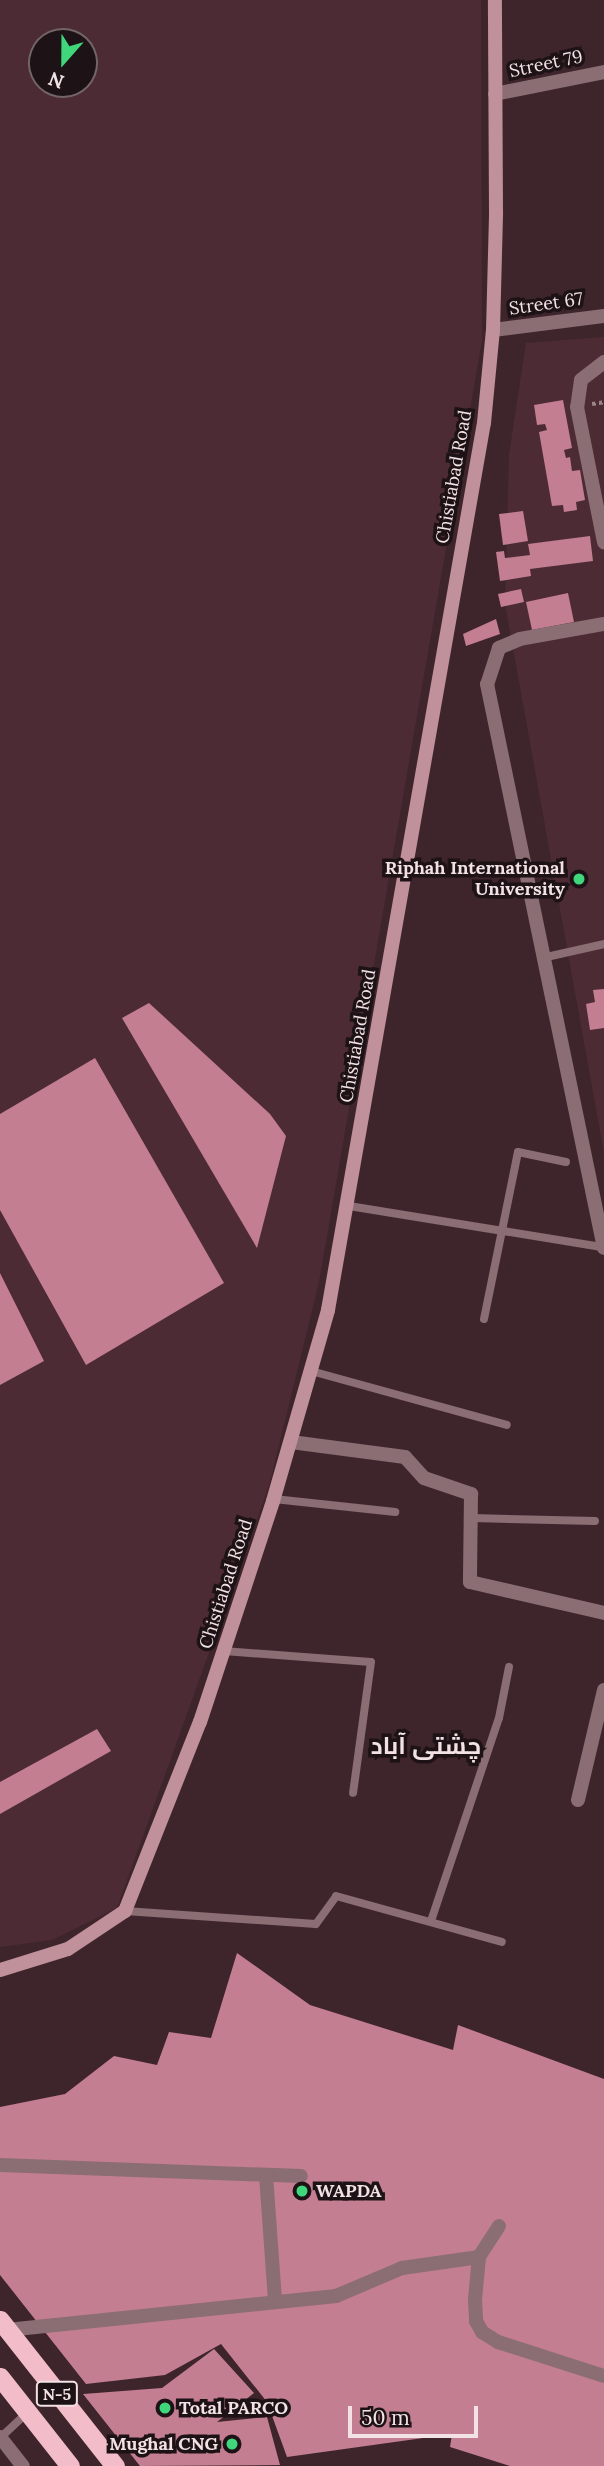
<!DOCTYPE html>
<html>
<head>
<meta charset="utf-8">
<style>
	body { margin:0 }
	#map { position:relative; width:604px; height:2466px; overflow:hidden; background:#3e252c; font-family:Lora,Cairo,serif }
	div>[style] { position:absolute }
	.built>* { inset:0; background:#4c2b34 }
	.building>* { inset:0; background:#c37e91 }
	.path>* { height:3.5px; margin-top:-1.75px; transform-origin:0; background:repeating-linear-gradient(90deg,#9a858a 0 3.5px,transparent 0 7px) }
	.service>* { height:8px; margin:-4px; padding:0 4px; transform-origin:4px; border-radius:4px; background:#8b6d74 }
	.minor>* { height:14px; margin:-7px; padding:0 7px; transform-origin:7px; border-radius:7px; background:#8b6d74 }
	.secondary>* { height:14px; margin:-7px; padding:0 7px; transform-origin:7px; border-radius:7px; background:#c0909b }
	.trunk>* { height:19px; margin:-9.5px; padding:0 9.5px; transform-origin:9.5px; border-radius:9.5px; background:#f2bcc9 }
	.dots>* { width:19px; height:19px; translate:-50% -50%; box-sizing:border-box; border:4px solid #1d1215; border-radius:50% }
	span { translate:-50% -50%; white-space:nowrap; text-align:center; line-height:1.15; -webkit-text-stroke:7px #1d1215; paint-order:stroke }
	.shield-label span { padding:2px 5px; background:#1d1215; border:2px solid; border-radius:5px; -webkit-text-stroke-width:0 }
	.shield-label { font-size:16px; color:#f2e1e5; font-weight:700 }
	.street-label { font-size:18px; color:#f2e1e5 }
	.poi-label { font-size:18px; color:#f2e1e5; font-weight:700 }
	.right { translate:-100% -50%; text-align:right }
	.left { translate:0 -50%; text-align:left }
	.district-label { font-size:24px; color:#f2e1e5; font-weight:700 }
	.north { position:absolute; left:28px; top:28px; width:70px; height:70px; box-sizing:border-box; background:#1d1215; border:2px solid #726568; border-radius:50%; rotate:201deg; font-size:19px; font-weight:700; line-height:28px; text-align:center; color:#f2e1e5 }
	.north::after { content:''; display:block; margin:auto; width:24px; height:32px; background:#40d77c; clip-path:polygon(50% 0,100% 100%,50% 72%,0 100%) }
	.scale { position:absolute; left:348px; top:2406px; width:130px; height:32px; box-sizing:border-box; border:4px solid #f2e1e5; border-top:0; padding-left:9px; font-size:21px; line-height:24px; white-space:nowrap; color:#f2e1e5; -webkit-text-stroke:5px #1d1215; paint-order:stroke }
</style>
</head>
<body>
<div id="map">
	<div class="built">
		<div style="clip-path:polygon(evenodd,0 0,481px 0,482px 340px,319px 1282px,269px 1486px,117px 1908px,52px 1940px,0 1947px,0 0,42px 42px,84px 42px,84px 84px,42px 84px,42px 42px)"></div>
		<div style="clip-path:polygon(604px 337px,604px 1153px,505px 604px,509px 455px,526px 343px)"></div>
	</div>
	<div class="building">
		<div style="clip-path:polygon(563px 400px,572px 448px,564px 450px,566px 458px,570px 457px,572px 471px,580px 470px,585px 500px,576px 502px,577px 510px,564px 512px,563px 505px,552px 506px,539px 432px,547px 430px,545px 424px,537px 425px,534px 405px)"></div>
		<div style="clip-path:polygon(523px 511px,528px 541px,503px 545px,499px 514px)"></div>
		<div style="clip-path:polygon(590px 536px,593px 561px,530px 569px,531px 576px,500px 581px,496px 552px,504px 551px,505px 558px,530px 555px,528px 544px)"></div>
		<div style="clip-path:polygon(521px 589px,524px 602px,501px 607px,498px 594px)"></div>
		<div style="clip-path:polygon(568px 593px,574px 622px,532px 630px,526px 602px)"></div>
		<div style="clip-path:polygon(496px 619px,500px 634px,466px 646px,463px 634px)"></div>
		<div style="clip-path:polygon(604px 989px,604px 1028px,590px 1030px,586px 1004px,595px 1002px,593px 990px)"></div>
		<div style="clip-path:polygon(149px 1003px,270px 1114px,286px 1136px,257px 1248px,122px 1018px)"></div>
		<div style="clip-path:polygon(95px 1058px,224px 1283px,86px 1365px,0 1210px,0 1114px)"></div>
		<div style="clip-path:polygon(0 1273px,44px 1361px,0 1385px)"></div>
		<div style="clip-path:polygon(97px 1729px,111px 1751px,0 1814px,0 1782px)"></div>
		<div style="clip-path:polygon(237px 1953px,310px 2005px,453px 2050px,458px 2025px,604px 2079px,604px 2466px,510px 2466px,450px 2447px,452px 2434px,287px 2457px,267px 2402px,221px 2344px,165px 2375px,86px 2384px,0 2275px,0 2107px,65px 2094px,114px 2056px,157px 2065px,169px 2032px,211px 2038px)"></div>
		<div style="clip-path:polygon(214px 2349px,254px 2393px,217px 2422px,267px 2417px,280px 2465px,140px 2466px,83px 2394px,162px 2388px)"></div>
	</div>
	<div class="path">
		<div style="left:592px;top:404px;width:12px;rotate:-9deg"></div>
	</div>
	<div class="service">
		<div style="left:542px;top:958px;width:64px;rotate:-12.7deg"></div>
		<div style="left:349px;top:1206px;width:256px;rotate:9.2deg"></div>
		<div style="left:484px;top:1319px;width:170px;rotate:-78.5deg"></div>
		<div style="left:518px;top:1152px;width:49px;rotate:11.8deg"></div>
		<div style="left:311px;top:1371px;width:203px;rotate:15.4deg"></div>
		<div style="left:274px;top:1499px;width:122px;rotate:6.1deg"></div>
		<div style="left:472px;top:1518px;width:123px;rotate:1.4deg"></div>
		<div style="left:224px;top:1651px;width:147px;rotate:4.3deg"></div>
		<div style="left:371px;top:1662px;width:132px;rotate:97.8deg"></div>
		<div style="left:125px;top:1911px;width:191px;rotate:3.9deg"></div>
		<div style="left:316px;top:1924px;width:34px;rotate:-54deg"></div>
		<div style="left:336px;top:1896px;width:172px;rotate:15.5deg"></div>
		<div style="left:431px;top:1921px;width:214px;rotate:-71.5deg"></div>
		<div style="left:499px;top:1718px;width:52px;rotate:-78.9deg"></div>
		<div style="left:0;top:2438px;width:38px;rotate:-43deg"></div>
	</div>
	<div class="minor">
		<div style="left:495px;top:94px;width:111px;rotate:-11.4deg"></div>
		<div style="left:493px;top:330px;width:112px;rotate:-7.2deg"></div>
		<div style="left:604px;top:362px;width:29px;rotate:142deg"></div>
		<div style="left:581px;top:380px;width:27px;rotate:98deg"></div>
		<div style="left:577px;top:407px;width:138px;rotate:78.7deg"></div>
		<div style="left:604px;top:624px;width:85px;rotate:169.9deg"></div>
		<div style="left:520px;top:639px;width:23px;rotate:157deg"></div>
		<div style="left:499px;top:648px;width:38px;rotate:108deg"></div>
		<div style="left:487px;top:684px;width:576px;rotate:78.28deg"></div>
		<div style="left:291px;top:1442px;width:115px;rotate:7.5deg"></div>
		<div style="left:405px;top:1457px;width:28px;rotate:48deg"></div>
		<div style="left:424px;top:1478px;width:50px;rotate:18.8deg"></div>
		<div style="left:471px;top:1494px;width:88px;rotate:90.7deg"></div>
		<div style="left:470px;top:1582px;width:138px;rotate:13deg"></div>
		<div style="left:578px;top:1800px;width:113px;rotate:-76.7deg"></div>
		<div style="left:0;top:2165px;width:301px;rotate:2.1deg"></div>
		<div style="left:266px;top:2175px;width:127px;rotate:85.9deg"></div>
		<div style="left:499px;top:2226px;width:37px;rotate:123deg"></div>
		<div style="left:479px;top:2257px;width:42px;rotate:95.4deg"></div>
		<div style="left:475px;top:2299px;width:22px;rotate:87deg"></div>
		<div style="left:476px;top:2321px;width:13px;rotate:61deg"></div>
		<div style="left:482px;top:2332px;width:19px;rotate:32deg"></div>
		<div style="left:498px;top:2342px;width:111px;rotate:17.8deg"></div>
		<div style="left:7px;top:2330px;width:331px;rotate:-5.9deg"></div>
		<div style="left:336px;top:2296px;width:72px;rotate:-23deg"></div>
		<div style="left:402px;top:2268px;width:78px;rotate:-8.1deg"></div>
		<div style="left:0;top:2437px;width:37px;rotate:52deg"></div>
	</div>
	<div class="secondary">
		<div style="left:0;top:1970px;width:71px;rotate:-17.2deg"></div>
		<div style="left:68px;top:1949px;width:69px;rotate:-33.7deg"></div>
		<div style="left:125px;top:1911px;width:203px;rotate:-68.4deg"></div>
		<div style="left:200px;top:1722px;width:233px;rotate:-71.7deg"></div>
		<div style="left:273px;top:1501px;width:199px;rotate:-73.9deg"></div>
		<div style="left:328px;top:1310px;width:901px;rotate:-80.03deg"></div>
		<div style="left:484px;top:423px;width:93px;rotate:-84.5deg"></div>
		<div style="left:493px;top:330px;width:118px;rotate:-88.5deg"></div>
		<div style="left:496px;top:212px;width:212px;rotate:-90.3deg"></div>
	</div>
	<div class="trunk">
		<div style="left:0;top:2320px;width:186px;rotate:51.8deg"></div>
		<div style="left:0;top:2377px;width:113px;rotate:51.8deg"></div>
	</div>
	<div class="dots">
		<div style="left:579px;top:879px;background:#40d77c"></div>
		<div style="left:302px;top:2191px;background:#40d77c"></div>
		<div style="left:165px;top:2408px;background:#40d77c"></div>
		<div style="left:232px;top:2444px;background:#40d77c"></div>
	</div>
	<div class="shield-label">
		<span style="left:57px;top:2394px">N-5</span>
	</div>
	<div class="street-label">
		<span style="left:546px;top:64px;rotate:-12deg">Street 79</span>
		<span style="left:546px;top:304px;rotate:-8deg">Street 67</span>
		<span style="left:454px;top:477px;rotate:-80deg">Chistiabad Road</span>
		<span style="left:358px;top:1036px;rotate:-80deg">Chistiabad Road</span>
		<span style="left:226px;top:1584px;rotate:-72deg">Chistiabad Road</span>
	</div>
	<div class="poi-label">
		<span class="right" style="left:565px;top:879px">Riphah International<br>University</span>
		<span class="left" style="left:316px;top:2191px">WAPDA</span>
		<span class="left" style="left:179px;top:2408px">Total PARCO</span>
		<span class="right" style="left:218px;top:2444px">Mughal CNG</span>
	</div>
	<div class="district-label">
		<span style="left:426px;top:1746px">چشتی آباد</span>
	</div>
	<div class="north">N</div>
	<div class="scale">50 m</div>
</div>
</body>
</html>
